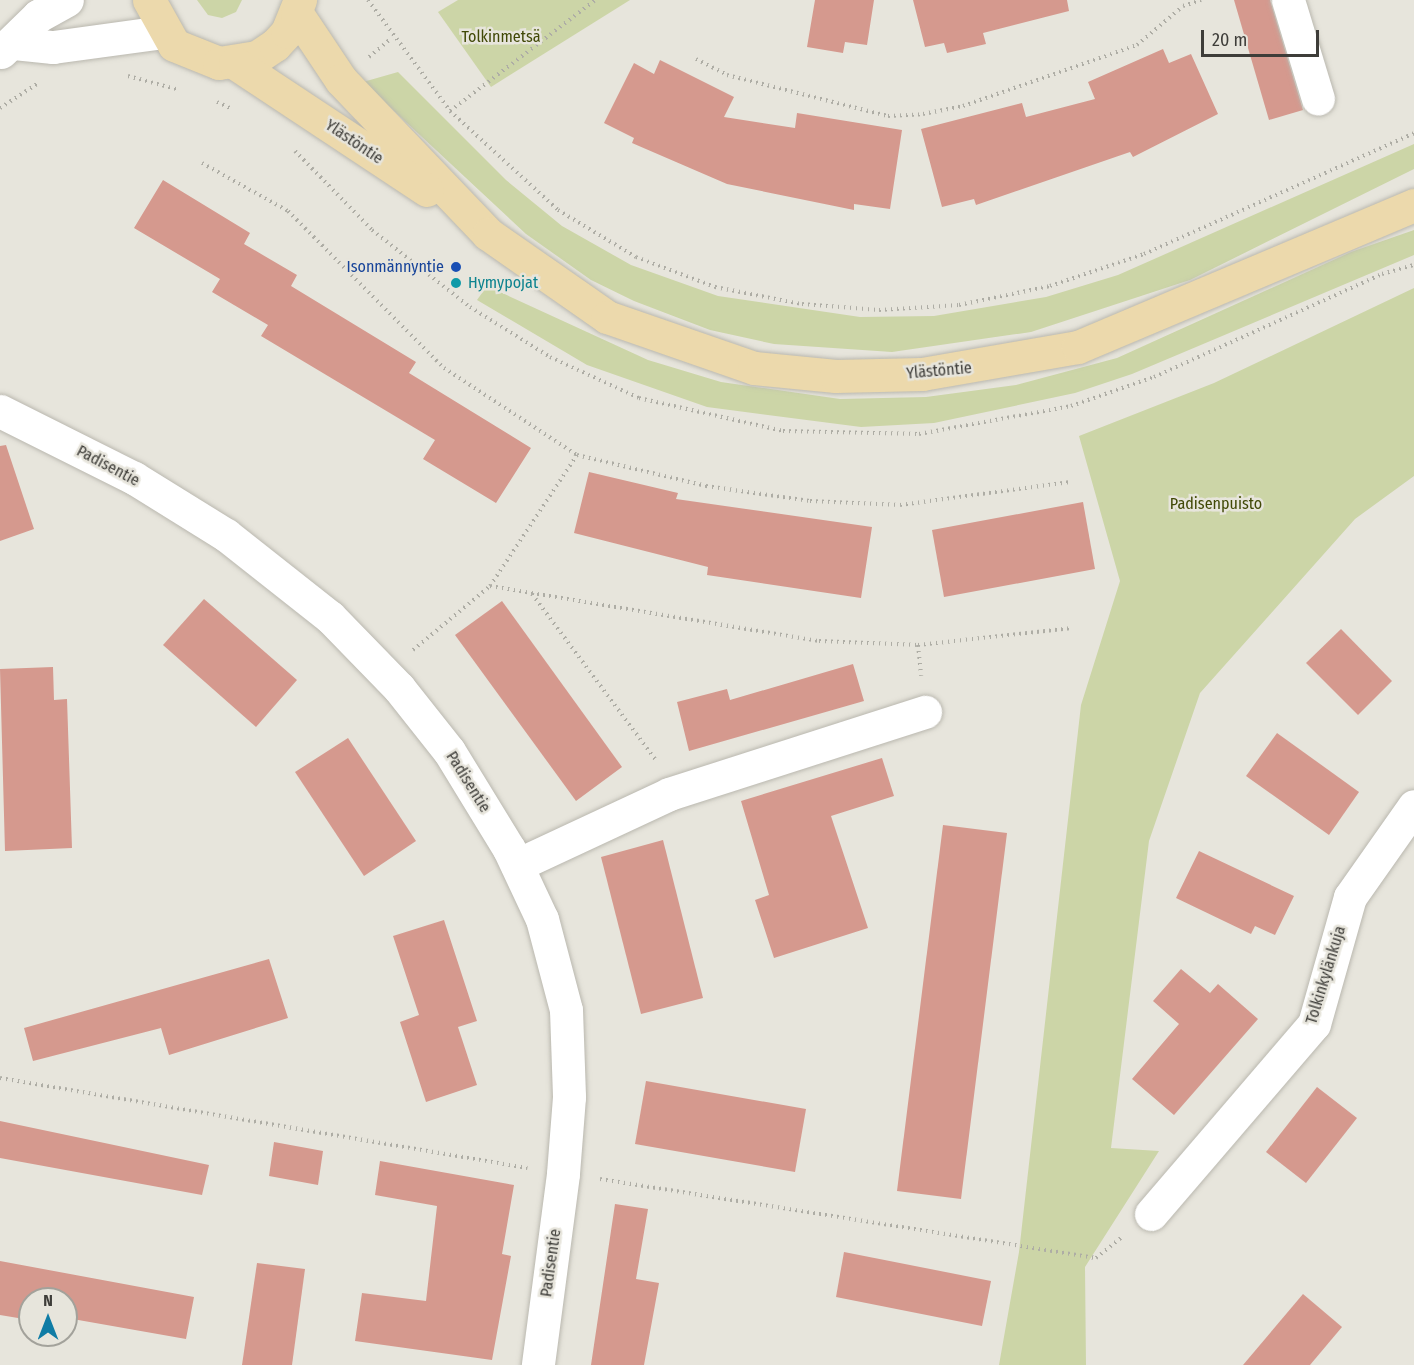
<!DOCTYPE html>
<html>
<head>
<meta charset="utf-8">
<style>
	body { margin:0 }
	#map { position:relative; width:1414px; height:1365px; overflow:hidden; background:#e7e5dc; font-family:"Fira Sans Condensed",sans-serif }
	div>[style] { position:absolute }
	.green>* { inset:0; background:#ccd5a7 }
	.building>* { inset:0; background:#d5998e }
	.path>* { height:4px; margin-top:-2px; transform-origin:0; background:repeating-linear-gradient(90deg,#aeada5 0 1.5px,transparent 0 6px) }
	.roads { filter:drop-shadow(0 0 2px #bab8af) drop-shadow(0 0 2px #bab8af) }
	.minor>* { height:33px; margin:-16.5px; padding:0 16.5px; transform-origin:16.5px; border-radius:16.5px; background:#fff }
	.major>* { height:33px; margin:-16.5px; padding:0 16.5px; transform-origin:16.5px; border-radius:16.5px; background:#ecd9ac }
	.dots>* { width:16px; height:16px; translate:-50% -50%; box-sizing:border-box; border:3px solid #e7e5dc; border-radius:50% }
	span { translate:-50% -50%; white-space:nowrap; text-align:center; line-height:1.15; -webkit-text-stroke:5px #e7e5dc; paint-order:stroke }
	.park-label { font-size:16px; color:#414907 }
	.street-label { font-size:16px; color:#3e3d39 }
	.transit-label { font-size:16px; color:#164399 }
	.right { translate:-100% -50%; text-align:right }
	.culture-label { font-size:16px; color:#0d838f }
	.left { translate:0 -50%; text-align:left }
	.north { position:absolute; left:18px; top:1287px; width:60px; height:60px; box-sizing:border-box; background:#e7e5dc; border:2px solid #a3a29b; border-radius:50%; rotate:0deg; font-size:16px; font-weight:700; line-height:24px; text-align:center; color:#3e3d39 }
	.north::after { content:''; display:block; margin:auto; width:21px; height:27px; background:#0f7ca5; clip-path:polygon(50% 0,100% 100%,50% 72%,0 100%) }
	.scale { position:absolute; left:1201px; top:30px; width:118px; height:27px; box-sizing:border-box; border:3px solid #3e3d39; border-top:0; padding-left:8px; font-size:18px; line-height:21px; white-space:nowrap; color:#3e3d39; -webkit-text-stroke:4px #e7e5dc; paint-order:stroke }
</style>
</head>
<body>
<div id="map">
	<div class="green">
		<div style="clip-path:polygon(197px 0,242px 0,236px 12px,222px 18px,208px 15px)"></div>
		<div style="clip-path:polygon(458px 0,630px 0,491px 87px,438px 12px)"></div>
		<div style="clip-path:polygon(398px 72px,506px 180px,562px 226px,631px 265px,718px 296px,860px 317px,934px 316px,1046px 297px,1118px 275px,1414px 144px,1414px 169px,1190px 280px,1031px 332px,892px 352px,774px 344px,710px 330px,634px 301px,591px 280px,526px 234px,363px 82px)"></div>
		<div style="clip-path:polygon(1414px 230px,1414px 255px,1132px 374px,1075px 393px,934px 423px,861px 427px,707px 407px,587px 365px,477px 300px,487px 286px,648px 360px,721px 382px,840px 399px,926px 397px,1016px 385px,1117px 358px,1351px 252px)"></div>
		<div style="clip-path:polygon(1414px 288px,1414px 476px,1355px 519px,1200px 693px,1149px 841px,1111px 1148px,1159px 1151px,1085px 1267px,1086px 1365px,999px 1365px,1019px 1252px,1081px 705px,1120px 581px,1079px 436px,1214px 383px)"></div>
	</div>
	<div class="building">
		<div style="clip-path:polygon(815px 0,874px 0,867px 45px,845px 42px,843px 53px,807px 47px)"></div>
		<div style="clip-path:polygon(913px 0,1067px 0,1069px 11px,983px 33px,986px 44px,947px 53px,944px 43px,925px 47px)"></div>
		<div style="clip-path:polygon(1234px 0,1270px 0,1303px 110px,1269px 120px)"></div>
		<div style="clip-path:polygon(1163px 49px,1169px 63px,1191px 54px,1218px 114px,1133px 157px,1130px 152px,976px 205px,974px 199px,942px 207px,921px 129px,1022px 103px,1026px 117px,1095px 99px,1088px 82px)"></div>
		<div style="clip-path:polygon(660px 60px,734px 97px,724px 117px,795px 128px,797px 113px,902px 130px,890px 209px,854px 204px,854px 210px,727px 184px,632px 143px,634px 138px,604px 123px,634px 63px,654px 74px)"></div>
		<div style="clip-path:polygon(163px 180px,250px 233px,244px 244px,297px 275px,291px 286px,416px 362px,409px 373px,531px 448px,496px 503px,423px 459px,435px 440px,261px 336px,268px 325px,212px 292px,220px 279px,134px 228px)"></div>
		<div style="clip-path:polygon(6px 445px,34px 529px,0 541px,0 446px)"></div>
		<div style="clip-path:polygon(589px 472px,678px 493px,676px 499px,872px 527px,861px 598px,707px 575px,708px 567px,574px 533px)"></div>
		<div style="clip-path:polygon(1083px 502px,1095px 569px,944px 597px,932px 530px)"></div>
		<div style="clip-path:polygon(204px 599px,297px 680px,256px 727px,163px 645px)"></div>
		<div style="clip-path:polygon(502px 601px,622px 767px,576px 801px,455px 635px)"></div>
		<div style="clip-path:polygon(1341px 629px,1392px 681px,1358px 715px,1306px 663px)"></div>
		<div style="clip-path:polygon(853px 664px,864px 701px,689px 751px,677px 702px,727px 689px,730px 700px)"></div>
		<div style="clip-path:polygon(53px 667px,54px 700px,67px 699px,72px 848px,5px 851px,0 669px)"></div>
		<div style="clip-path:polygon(1277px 733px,1359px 792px,1329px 835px,1246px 776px)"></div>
		<div style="clip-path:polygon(348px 738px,416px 841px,364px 876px,295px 772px)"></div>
		<div style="clip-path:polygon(882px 758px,894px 796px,831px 816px,868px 928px,774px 958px,755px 900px,769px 895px,741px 801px)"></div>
		<div style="clip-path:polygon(943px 825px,1007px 833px,961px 1199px,897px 1191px)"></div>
		<div style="clip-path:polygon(663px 840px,703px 998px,641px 1014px,601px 857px)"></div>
		<div style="clip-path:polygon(1199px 851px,1294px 896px,1275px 935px,1255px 926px,1251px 934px,1176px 898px)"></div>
		<div style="clip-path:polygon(444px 920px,477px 1021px,458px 1027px,477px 1085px,426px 1102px,400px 1022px,419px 1015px,393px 936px)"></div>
		<div style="clip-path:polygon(269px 959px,288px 1018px,169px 1055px,161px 1028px,33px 1061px,24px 1028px)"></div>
		<div style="clip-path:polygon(1181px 969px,1210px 993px,1218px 984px,1258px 1019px,1174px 1115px,1132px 1079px,1179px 1024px,1153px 1001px)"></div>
		<div style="clip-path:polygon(646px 1081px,806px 1109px,795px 1172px,635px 1144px)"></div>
		<div style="clip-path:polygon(1317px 1087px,1357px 1118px,1306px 1183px,1266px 1152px)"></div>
		<div style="clip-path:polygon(0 1121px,209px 1165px,202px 1195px,0 1158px)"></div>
		<div style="clip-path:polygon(274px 1142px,323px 1151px,318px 1185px,269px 1176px)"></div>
		<div style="clip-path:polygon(380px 1161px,514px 1185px,502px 1254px,511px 1256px,492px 1360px,355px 1341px,362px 1293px,426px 1301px,437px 1206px,375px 1195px)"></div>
		<div style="clip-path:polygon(615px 1204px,648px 1209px,636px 1279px,659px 1283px,644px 1365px,591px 1365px)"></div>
		<div style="clip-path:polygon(844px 1252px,991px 1281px,982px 1326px,836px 1297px)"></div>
		<div style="clip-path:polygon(0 1261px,194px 1297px,186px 1339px,67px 1318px,66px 1323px,66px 1299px,30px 1299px,30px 1320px,0 1315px)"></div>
		<div style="clip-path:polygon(257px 1263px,305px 1269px,292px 1365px,242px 1365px)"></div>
		<div style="clip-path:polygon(1303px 1294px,1342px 1327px,1310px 1365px,1243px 1365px)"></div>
	</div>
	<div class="path">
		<div style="left:368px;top:0;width:138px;rotate:53.5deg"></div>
		<div style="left:450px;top:111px;width:147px;rotate:42.5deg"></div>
		<div style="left:558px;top:210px;width:91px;rotate:31.1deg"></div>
		<div style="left:636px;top:257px;width:85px;rotate:20.8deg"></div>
		<div style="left:715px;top:287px;width:89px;rotate:11.1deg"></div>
		<div style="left:802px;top:304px;width:77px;rotate:4.5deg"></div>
		<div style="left:879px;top:310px;width:80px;rotate:-3.6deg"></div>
		<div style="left:959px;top:305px;width:93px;rotate:-11.8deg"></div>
		<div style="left:1050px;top:286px;width:99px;rotate:-18.8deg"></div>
		<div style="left:1144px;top:254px;width:296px;rotate:-24.1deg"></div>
		<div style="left:369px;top:57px;width:30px;rotate:-40deg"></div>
		<div style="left:696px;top:59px;width:35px;rotate:27deg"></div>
		<div style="left:727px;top:75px;width:166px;rotate:14.3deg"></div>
		<div style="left:888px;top:116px;width:35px;rotate:-3deg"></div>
		<div style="left:923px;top:114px;width:41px;rotate:-11.3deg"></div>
		<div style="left:963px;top:106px;width:184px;rotate:-19.3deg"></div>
		<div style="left:1137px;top:45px;width:60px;rotate:-40.3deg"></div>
		<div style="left:1183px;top:6px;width:19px;rotate:-18deg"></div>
		<div style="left:128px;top:76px;width:50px;rotate:15.2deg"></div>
		<div style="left:217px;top:102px;width:17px;rotate:25deg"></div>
		<div style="left:0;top:108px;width:44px;rotate:-33deg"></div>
		<div style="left:450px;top:111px;width:183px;rotate:-37.4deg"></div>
		<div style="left:295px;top:151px;width:110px;rotate:45.7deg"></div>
		<div style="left:372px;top:230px;width:125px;rotate:38.2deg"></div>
		<div style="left:470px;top:307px;width:94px;rotate:32deg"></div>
		<div style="left:550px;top:357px;width:98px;rotate:24.7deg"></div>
		<div style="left:639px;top:398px;width:148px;rotate:12.9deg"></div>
		<div style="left:783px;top:431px;width:136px;rotate:1.3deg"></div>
		<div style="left:919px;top:434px;width:155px;rotate:-10.4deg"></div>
		<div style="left:1071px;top:406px;width:88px;rotate:-19.3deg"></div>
		<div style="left:1154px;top:377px;width:250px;rotate:-24.3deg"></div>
		<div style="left:1382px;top:274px;width:33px;rotate:-16deg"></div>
		<div style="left:202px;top:163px;width:98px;rotate:29.2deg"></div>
		<div style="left:288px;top:211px;width:221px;rotate:45.2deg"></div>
		<div style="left:444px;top:368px;width:159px;rotate:33.2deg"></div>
		<div style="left:577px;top:455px;width:133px;rotate:13.5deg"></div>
		<div style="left:706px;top:486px;width:105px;rotate:8.2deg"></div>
		<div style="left:810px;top:501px;width:90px;rotate:2.5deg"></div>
		<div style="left:900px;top:505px;width:172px;rotate:-7.7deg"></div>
		<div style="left:490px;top:586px;width:334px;rotate:9.5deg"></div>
		<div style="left:819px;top:641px;width:99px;rotate:2.3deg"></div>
		<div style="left:918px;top:645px;width:155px;rotate:-6.3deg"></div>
		<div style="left:532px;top:594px;width:206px;rotate:53.3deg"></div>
		<div style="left:918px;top:645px;width:31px;rotate:84deg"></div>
		<div style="left:413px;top:650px;width:100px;rotate:-39.7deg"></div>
		<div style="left:490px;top:586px;width:157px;rotate:-56.4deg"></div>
		<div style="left:0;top:1078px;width:535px;rotate:9.69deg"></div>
		<div style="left:600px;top:1179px;width:502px;rotate:9.05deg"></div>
		<div style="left:1096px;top:1258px;width:33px;rotate:-39deg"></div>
	</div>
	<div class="roads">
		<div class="minor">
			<div style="left:1288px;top:0;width:103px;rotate:73.1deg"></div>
			<div style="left:14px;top:43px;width:39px;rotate:6deg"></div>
			<div style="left:53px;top:47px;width:110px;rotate:-7.8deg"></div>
			<div style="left:1px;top:52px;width:52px;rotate:-44.2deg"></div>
			<div style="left:38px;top:16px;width:33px;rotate:-29deg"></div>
			<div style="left:0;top:411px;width:150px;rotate:26.6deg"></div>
			<div style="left:134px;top:478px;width:108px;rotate:31.8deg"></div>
			<div style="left:226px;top:535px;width:132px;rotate:38.3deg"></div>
			<div style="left:330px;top:617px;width:99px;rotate:45.8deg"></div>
			<div style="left:399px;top:688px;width:80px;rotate:51.6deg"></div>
			<div style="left:449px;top:751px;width:115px;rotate:58.5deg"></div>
			<div style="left:509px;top:849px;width:77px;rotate:64.8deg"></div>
			<div style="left:542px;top:919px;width:94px;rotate:75.2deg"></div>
			<div style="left:566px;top:1010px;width:87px;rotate:88deg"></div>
			<div style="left:569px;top:1097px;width:77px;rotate:94.5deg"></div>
			<div style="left:563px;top:1174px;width:193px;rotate:97.5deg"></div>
			<div style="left:517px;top:865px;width:168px;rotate:-25deg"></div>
			<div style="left:669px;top:794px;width:269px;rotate:-17.8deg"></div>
			<div style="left:1151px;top:1214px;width:250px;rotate:-49.4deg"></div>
			<div style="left:1314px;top:1024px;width:132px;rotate:-74.2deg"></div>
			<div style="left:1350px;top:897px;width:111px;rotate:-54.9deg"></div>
		</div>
		<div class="major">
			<div style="left:149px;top:0;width:51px;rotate:60.9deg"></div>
			<div style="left:174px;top:45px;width:48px;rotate:21.8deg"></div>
			<div style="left:219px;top:63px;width:38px;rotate:-9deg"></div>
			<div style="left:257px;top:57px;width:22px;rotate:-34deg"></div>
			<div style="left:275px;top:45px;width:18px;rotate:-47deg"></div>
			<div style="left:287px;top:32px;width:35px;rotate:-68deg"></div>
			<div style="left:297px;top:14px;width:79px;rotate:56.3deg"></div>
			<div style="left:341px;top:80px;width:213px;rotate:46.3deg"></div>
			<div style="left:488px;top:234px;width:145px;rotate:34.9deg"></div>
			<div style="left:607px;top:317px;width:156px;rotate:19.1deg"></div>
			<div style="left:754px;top:368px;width:82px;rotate:5.6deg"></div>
			<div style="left:836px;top:376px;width:86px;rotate:-1.3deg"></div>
			<div style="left:922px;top:374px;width:158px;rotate:-9.8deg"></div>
			<div style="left:1078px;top:347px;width:365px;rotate:-22.9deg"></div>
			<div style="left:235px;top:63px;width:230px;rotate:33.5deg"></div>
		</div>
	</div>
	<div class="dots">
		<div style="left:456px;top:267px;background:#1a4fb4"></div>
		<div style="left:456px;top:283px;background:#0f9aa8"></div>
	</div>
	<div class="park-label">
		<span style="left:501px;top:37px">Tolkinmetsä</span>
		<span style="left:1216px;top:504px">Padisenpuisto</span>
	</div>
	<div class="street-label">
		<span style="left:354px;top:142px;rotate:34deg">Ylästöntie</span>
		<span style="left:939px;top:371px;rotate:-5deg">Ylästöntie</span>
		<span style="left:108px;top:466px;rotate:28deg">Padisentie</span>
		<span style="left:468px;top:782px;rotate:58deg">Padisentie</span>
		<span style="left:1326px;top:975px;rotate:-73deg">Tolkinkylänkuja</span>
		<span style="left:551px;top:1263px;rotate:-82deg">Padisentie</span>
	</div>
	<div class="transit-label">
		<span class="right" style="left:444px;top:267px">Isonmännyntie</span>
	</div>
	<div class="culture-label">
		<span class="left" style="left:468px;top:283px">Hymypojat</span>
	</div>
	<div class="north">N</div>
	<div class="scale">20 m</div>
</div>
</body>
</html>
